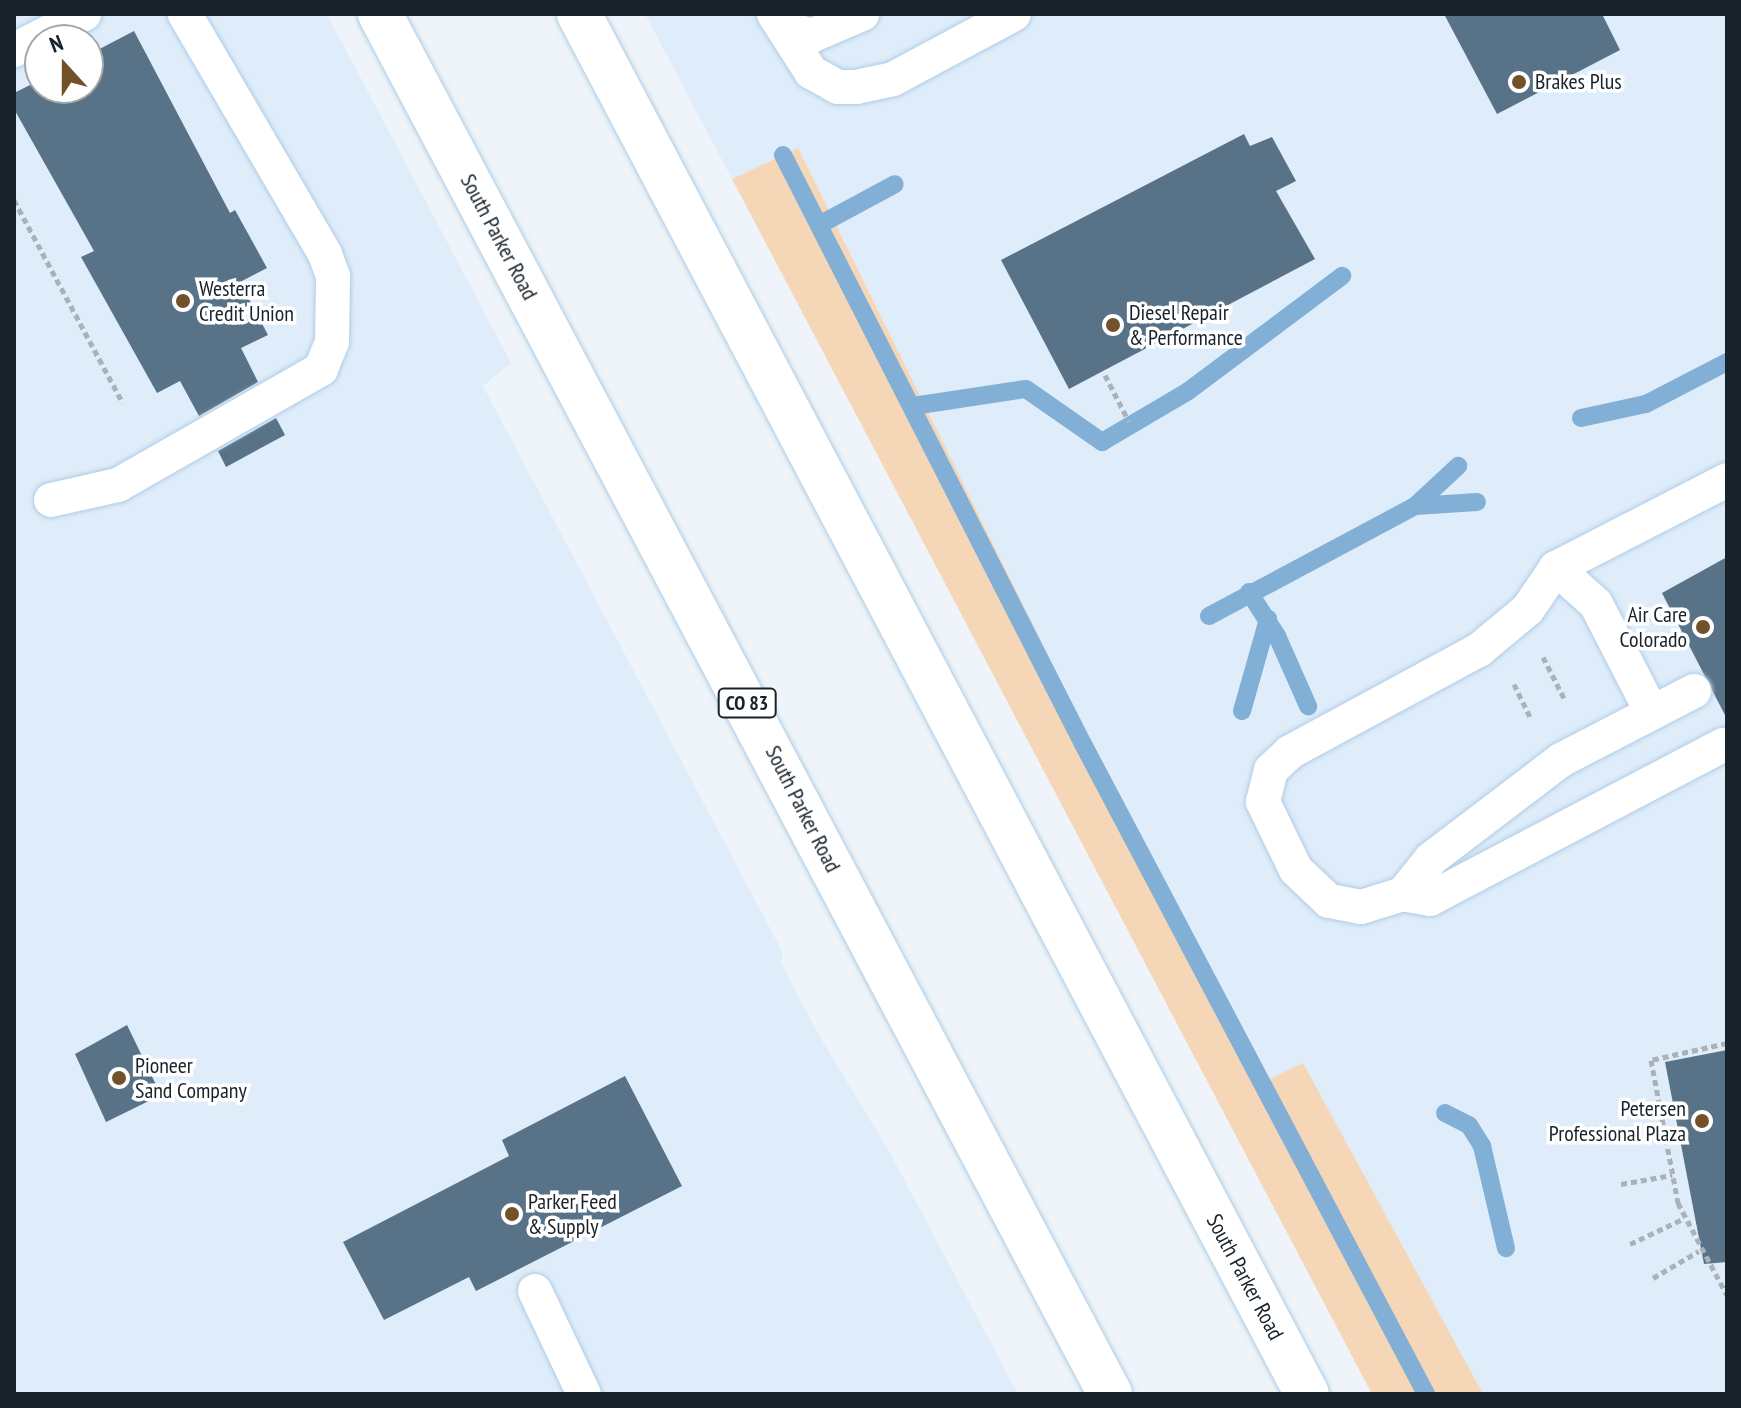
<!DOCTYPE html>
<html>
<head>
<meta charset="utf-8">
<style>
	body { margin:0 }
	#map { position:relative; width:1741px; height:1408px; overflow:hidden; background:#eef4f9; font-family:"PT Sans Narrow",sans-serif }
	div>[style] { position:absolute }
	.built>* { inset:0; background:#dfedfa }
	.green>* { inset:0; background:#f5d6b6 }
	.stream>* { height:18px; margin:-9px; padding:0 9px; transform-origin:9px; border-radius:9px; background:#81afd6 }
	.building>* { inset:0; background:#587287 }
	.path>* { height:5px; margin-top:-2.5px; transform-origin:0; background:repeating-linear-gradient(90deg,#aab1b8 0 6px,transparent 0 10px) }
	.roads { filter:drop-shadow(0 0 2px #b0cce5) drop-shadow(0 0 2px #b0cce5) }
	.service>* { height:34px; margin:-17px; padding:0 17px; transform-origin:17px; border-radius:17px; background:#fff }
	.trunk>* { height:44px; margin:-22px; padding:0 22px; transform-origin:22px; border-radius:22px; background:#fff }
	.dots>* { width:22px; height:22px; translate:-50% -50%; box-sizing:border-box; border:4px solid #fff; border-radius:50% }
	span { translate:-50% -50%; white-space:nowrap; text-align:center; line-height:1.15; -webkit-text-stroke:7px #fff; paint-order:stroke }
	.shield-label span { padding:2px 6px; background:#fff; border:2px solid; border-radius:6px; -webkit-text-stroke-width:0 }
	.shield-label { font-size:20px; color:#17222b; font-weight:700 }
	.poi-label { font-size:22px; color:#17222b }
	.left { translate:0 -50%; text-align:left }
	.right { translate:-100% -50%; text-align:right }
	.street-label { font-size:22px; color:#17222b }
	.frame { position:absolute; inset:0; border:16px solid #17222b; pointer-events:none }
	.north { position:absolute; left:24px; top:24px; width:80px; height:80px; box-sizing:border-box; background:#fff; border:2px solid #a2a7aa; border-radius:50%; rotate:339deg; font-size:22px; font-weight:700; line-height:32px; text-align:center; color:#17222b }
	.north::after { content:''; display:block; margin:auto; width:28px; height:36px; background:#735129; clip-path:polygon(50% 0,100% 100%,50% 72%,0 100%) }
</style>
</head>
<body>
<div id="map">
	<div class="built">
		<div style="clip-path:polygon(evenodd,14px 14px,327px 14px,511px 363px,483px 386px,783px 953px,781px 963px,820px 1037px,890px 1153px,1018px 1394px,14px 1394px,14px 14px,40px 40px,88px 40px,88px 88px,40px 88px,40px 40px)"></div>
		<div style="clip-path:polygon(645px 14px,1727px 14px,1727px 1394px,1483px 1394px,1303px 1064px,1260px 1084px,797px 148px,732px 179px)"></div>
	</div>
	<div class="green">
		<div style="clip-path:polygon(798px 148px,1259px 1084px,1303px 1063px,1483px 1394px,1372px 1394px,732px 179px)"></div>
	</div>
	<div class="stream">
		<div style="left:783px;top:155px;width:661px;rotate:63.01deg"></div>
		<div style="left:1083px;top:744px;width:735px;rotate:62.18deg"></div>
		<div style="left:819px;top:225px;width:86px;rotate:-28.3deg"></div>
		<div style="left:913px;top:406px;width:114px;rotate:-8.6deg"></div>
		<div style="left:1026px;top:389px;width:93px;rotate:34.9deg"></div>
		<div style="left:1102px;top:442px;width:99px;rotate:-30.5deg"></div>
		<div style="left:1187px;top:392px;width:194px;rotate:-36.8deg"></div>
		<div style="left:1581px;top:418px;width:66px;rotate:-12.2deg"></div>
		<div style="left:1646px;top:404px;width:91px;rotate:-27.4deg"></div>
		<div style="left:1415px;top:506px;width:62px;rotate:-3.7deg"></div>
		<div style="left:1249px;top:592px;width:52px;rotate:57.5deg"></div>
		<div style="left:1277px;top:636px;width:77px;rotate:66.1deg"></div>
		<div style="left:1209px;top:616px;width:234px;rotate:-28.1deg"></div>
		<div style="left:1415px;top:506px;width:59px;rotate:-42.9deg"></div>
		<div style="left:1242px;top:711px;width:96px;rotate:-74.2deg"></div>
		<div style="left:1445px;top:1113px;width:27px;rotate:27deg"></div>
		<div style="left:1469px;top:1125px;width:25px;rotate:58deg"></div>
		<div style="left:1482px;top:1146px;width:105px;rotate:76.8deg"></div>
	</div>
	<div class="building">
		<div style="clip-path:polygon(1444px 14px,1602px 14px,1620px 50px,1497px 114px)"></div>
		<div style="clip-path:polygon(134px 31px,230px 213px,235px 210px,267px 268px,240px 282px,268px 335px,241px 348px,258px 382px,199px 416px,180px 381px,157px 393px,81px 257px,94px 251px,14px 109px,14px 93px,40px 80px,40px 88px,88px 88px,88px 55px)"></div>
		<div style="clip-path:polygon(1244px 134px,1250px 146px,1272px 137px,1296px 181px,1276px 191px,1315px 259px,1069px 389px,1001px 260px)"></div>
		<div style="clip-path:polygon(276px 418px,285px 435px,226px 467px,218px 451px)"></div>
		<div style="clip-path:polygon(1727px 557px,1727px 719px,1662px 593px)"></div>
		<div style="clip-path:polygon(127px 1025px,161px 1095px,106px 1122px,75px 1054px)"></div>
		<div style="clip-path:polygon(1727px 1050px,1727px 1262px,1704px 1264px,1665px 1062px)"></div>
		<div style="clip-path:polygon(625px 1076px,682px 1186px,476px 1291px,469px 1277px,384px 1320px,343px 1242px,509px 1156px,502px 1140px)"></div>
	</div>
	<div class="path">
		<div style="left:14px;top:200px;width:230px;rotate:61.8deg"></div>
		<div style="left:1105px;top:375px;width:53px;rotate:62.9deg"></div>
		<div style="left:1543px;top:657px;width:46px;rotate:62.9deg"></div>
		<div style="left:1514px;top:684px;width:37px;rotate:64deg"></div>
		<div style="left:1727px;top:1043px;width:78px;rotate:167.4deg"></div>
		<div style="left:1651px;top:1060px;width:146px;rotate:79.3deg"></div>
		<div style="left:1678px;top:1203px;width:104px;rotate:62deg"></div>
		<div style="left:1621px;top:1184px;width:52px;rotate:-10deg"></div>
		<div style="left:1630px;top:1244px;width:59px;rotate:-25.3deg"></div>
		<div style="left:1653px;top:1278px;width:53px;rotate:-30.4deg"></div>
	</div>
	<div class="roads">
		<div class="service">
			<div style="left:774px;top:14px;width:69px;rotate:57.5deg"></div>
			<div style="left:811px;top:72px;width:31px;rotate:29deg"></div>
			<div style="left:838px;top:87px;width:18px"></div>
			<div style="left:856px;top:87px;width:38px;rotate:-12deg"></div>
			<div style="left:893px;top:79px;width:137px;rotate:-28.2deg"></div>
			<div style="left:774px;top:14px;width:15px;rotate:53deg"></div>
			<div style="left:783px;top:26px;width:30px;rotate:20deg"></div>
			<div style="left:811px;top:36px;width:56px;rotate:-23.3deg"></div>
			<div style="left:14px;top:50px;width:79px;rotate:-27.2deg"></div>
			<div style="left:51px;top:500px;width:69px;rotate:-12.6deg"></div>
			<div style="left:118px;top:485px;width:234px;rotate:-29.7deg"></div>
			<div style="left:321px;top:369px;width:29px;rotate:-68deg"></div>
			<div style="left:332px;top:342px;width:66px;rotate:-89.1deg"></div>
			<div style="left:333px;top:276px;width:23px;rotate:-110deg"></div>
			<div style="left:325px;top:254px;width:278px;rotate:-120.3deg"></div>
			<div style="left:1556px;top:568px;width:54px;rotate:42deg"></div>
			<div style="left:1596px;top:604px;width:120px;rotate:62.8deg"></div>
			<div style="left:1723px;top:745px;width:331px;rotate:152.3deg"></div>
			<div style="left:1430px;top:899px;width:27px;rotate:-170deg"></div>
			<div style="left:1403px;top:894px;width:44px;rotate:162.8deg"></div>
			<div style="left:1361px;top:907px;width:33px;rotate:-169deg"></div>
			<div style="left:1329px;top:901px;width:45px;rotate:-136.8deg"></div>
			<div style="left:1296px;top:870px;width:76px;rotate:-115.9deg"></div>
			<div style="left:1263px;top:802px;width:33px;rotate:-76deg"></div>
			<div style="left:1271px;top:770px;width:26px;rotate:-43deg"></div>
			<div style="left:1290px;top:752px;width:215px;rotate:-28.4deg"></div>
			<div style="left:1479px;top:650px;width:64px;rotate:-39.9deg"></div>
			<div style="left:1528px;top:609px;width:50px;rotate:-55.7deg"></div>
			<div style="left:1556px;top:568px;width:192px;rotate:-27.2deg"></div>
			<div style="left:1403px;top:894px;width:45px;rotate:-51.3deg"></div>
			<div style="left:1431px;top:859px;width:163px;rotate:-37.3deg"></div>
			<div style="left:1561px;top:760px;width:150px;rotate:-27.4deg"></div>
			<div style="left:535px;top:1291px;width:114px;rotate:64.6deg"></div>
		</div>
		<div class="trunk">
			<div style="left:380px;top:14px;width:1561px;rotate:62.12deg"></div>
			<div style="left:579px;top:14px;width:1560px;rotate:62.19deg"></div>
		</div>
	</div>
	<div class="dots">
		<div style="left:1519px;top:82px;background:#735129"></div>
		<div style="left:183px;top:301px;background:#735129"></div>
		<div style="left:1113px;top:325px;background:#735129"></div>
		<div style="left:1703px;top:627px;background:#735129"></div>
		<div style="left:119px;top:1078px;background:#735129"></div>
		<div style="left:1702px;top:1121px;background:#735129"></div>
		<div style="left:512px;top:1214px;background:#735129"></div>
	</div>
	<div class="shield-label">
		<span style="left:747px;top:703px">CO 83</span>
	</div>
	<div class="poi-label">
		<span class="left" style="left:1535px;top:82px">Brakes Plus</span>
		<span class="left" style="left:199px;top:301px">Westerra<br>Credit Union</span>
		<span class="left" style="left:1129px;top:325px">Diesel Repair<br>&amp; Performance</span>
		<span class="right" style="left:1687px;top:627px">Air Care<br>Colorado</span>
		<span class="left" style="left:135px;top:1078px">Pioneer<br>Sand Company</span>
		<span class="right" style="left:1686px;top:1121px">Petersen<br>Professional Plaza</span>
		<span class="left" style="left:528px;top:1214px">Parker Feed<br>&amp; Supply</span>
	</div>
	<div class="street-label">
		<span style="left:499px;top:237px;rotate:62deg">South Parker Road</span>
		<span style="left:803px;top:809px;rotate:63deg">South Parker Road</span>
		<span style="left:1245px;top:1277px;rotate:62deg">South Parker Road</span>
	</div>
	<div class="frame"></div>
	<div class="north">N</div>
</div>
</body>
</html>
